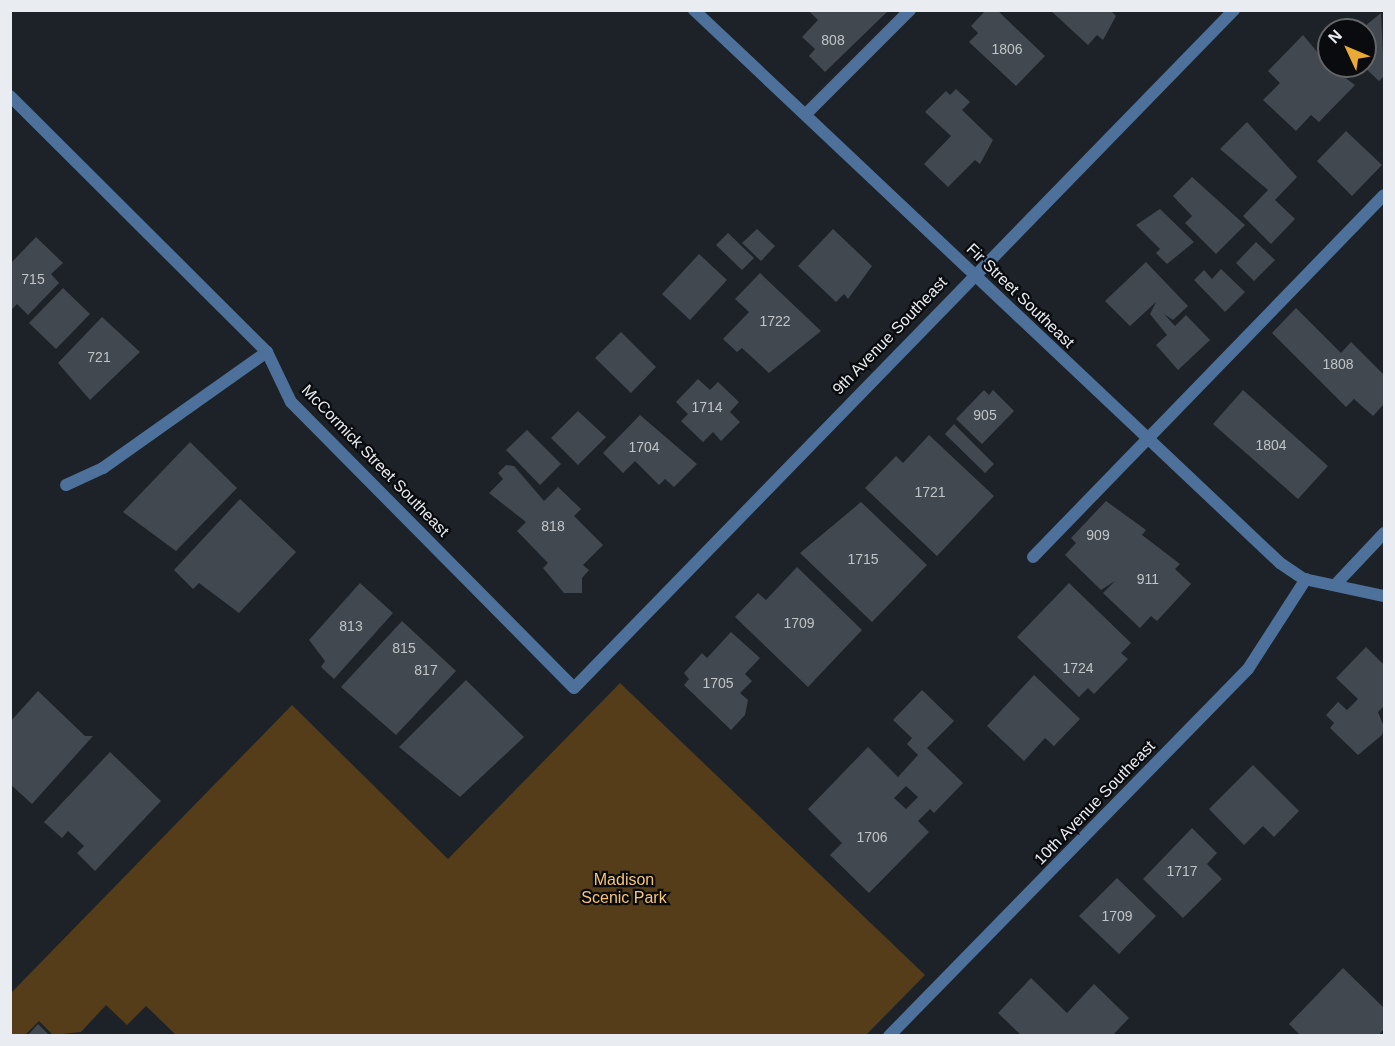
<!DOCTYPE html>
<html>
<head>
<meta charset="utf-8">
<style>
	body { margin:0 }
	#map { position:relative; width:1395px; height:1046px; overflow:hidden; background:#1d2228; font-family:Arial,sans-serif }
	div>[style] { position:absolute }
	.green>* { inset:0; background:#543d18 }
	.building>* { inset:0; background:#42484f }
	.service>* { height:12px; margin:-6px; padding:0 6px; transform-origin:6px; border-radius:6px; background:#4d719b }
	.minor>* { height:12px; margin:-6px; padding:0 6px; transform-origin:6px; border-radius:6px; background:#4d719b }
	span { translate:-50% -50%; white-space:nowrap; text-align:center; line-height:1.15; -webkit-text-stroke:4.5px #090b0e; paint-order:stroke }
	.number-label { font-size:14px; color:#bfc4c8 }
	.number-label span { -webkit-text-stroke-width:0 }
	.street-label { font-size:16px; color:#e9edf1 }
	.park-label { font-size:16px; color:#f8c576 }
	.frame { position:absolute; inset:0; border:12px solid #e9edf1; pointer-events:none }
	.north { position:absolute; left:1317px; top:18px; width:60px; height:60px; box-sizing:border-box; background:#090b0e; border:2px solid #636569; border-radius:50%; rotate:314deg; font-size:16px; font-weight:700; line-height:24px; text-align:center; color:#e9edf1 }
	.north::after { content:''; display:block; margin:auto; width:21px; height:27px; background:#eaaa38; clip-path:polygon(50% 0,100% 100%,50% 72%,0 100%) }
</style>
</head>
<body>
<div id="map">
	<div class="green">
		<div style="clip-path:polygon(620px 683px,925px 975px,866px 1035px,177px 1036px,146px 1006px,127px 1025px,106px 1005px,81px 1032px,53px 1035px,39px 1021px,25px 1035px,11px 1035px,11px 993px,292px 705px,448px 859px)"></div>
	</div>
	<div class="building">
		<div style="clip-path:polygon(808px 10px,889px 10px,825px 72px,809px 56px,815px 49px,802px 37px,818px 20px)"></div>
		<div style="clip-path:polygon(986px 10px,997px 10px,1045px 56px,1016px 86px,969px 42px,978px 33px,971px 26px)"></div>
		<div style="clip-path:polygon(1050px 10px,1110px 10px,1116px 16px,1103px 40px,1097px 35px,1088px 45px)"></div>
		<div style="clip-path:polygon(1381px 13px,1384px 76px,1379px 81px,1363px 66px,1365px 30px,1360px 30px)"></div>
		<div style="clip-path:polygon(1303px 35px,1329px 66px,1355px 85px,1319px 122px,1311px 115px,1296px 131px,1263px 100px,1280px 83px,1268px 71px)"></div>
		<div style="clip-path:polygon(956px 89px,970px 102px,962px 110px,993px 140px,980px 164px,975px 160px,948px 187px,924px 164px,951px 136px,925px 112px,946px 91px,950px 95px)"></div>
		<div style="clip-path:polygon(1247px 122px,1297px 177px,1275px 200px,1295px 219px,1271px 244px,1243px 216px,1268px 190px,1220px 149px)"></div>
		<div style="clip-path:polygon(1346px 131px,1382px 165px,1352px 196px,1317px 161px)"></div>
		<div style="clip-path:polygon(1192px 177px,1245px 225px,1216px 254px,1185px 223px,1192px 216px,1173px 196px)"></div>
		<div style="clip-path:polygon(1160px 209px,1194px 242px,1167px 264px,1156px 253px,1160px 249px,1136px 225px)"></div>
		<div style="clip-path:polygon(757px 229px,775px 246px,761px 261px,742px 243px)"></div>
		<div style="clip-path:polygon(833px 229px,872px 266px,848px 299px,844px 294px,836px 302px,798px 266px)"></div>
		<div style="clip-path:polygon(728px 233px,754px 258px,742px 270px,716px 245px)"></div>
		<div style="clip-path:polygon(36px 237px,63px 263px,51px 274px,59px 283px,28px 315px,17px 304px,10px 311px,10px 264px)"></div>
		<div style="clip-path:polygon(1256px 242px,1275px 260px,1254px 281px,1236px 263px)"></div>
		<div style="clip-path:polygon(699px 254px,727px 280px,690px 320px,662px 294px)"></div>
		<div style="clip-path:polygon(1146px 262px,1188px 306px,1173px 320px,1164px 314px,1175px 326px,1186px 315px,1210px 340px,1178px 370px,1156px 345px,1167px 335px,1150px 314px,1156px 302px,1130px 326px,1105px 301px)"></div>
		<div style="clip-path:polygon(1221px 269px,1245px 292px,1225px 312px,1194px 280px,1204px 270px,1212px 279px)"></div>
		<div style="clip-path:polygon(760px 273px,821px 331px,769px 373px,742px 348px,737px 352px,723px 339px,749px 312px,735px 299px)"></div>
		<div style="clip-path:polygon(63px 288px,90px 314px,56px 349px,29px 323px)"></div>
		<div style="clip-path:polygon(1296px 308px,1341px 353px,1351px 342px,1384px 375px,1384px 404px,1373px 416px,1354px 399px,1346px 407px,1272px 333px)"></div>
		<div style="clip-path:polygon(102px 317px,140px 352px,90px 400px,58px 363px)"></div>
		<div style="clip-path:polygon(621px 332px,656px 367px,631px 393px,595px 358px)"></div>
		<div style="clip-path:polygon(698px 379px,710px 390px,718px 382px,739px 402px,730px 412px,740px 422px,721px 441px,713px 432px,703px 442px,681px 421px,688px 414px,676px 402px)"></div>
		<div style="clip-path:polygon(984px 390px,989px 395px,993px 390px,1014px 411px,982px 444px,956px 419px)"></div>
		<div style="clip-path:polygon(1243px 390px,1328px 466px,1298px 499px,1213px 424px)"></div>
		<div style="clip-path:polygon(578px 411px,606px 437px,578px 465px,551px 438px)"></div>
		<div style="clip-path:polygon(640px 415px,697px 464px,674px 487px,665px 479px,659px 485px,635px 461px,623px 473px,603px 453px)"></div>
		<div style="clip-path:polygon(954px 424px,994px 464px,985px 473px,945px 434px)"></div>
		<div style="clip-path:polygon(527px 430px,561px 464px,540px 485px,506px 450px)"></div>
		<div style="clip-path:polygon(929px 435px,994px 496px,937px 556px,865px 488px,896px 456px,903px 463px)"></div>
		<div style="clip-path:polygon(190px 442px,237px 488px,176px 551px,123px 512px)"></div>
		<div style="clip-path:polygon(506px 465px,514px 466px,544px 501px,558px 487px,581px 509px,574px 516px,603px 545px,583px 565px,589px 570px,582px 578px,582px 593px,564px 593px,543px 568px,548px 563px,517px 531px,526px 522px,489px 493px,503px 479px,498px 473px)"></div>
		<div style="clip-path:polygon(240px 499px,296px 552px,239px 613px,199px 583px,193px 589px,174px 570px)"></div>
		<div style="clip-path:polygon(1106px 501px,1146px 530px,1142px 535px,1180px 564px,1175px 569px,1191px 584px,1157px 621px,1151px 616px,1140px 628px,1103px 593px,1115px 581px,1101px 590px,1065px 555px,1076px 543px,1071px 538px)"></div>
		<div style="clip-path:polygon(861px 502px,927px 565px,872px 622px,800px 553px)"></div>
		<div style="clip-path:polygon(797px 567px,862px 630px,808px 687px,735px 617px,758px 593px,766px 600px)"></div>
		<div style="clip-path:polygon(360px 583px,393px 613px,334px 679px,321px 667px,325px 661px,309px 640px)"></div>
		<div style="clip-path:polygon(1069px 583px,1131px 643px,1121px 653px,1128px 659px,1094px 694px,1088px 688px,1079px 697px,1017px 637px)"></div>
		<div style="clip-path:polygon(402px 621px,456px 671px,396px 735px,341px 687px)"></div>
		<div style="clip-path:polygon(731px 632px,760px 658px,745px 674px,752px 681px,740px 693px,748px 700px,745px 715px,731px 730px,684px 685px,689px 679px,684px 673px,702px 653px,707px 658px)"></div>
		<div style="clip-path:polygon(1366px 647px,1384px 665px,1384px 706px,1378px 712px,1384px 727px,1382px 735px,1358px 755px,1330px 728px,1334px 723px,1326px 715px,1338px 702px,1347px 710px,1358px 699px,1336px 678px)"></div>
		<div style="clip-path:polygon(1034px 675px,1080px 719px,1054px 746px,1045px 738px,1024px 761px,987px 726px)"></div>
		<div style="clip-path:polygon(466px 680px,524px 737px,460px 797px,399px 747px)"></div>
		<div style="clip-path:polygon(evenodd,922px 690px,954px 721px,927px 748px,963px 783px,934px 813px,930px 809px,918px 821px,929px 832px,869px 893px,830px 855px,842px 843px,808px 809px,868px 747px,898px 777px,918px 755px,907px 744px,912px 738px,893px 720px,922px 690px,906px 786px,918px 797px,906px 809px,894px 798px,906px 786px)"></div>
		<div style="clip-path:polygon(38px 691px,85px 736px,93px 736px,32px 804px,10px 784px,10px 722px)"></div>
		<div style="clip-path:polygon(110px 752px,161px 801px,95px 871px,77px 853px,84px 846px,68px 831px,62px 838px,44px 822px)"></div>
		<div style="clip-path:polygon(1253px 765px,1299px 811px,1274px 837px,1263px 826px,1244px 845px,1209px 809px)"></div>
		<div style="clip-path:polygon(1192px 828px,1217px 853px,1207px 864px,1222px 879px,1183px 918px,1143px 879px)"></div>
		<div style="clip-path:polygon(1117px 878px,1156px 916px,1119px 954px,1079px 916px)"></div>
		<div style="clip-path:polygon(1343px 968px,1384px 1008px,1384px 1029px,1378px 1036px,1301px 1036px,1289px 1024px)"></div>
		<div style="clip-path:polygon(1031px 978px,1067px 1013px,1094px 984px,1129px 1018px,1112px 1036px,1022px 1036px,998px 1013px)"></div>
		<div style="clip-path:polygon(38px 1024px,50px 1036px,27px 1036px)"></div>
	</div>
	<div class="service">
		<div style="left:807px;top:113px;width:146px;rotate:-45deg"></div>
		<div style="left:66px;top:485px;width:41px;rotate:-24.7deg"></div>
		<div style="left:103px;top:468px;width:201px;rotate:-35.3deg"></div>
		<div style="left:1033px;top:557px;width:504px;rotate:-45.88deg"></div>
	</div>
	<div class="minor">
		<div style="left:694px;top:10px;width:806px;rotate:43.34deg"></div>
		<div style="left:1280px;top:563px;width:29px;rotate:34deg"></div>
		<div style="left:1304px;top:579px;width:82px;rotate:12deg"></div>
		<div style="left:10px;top:96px;width:363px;rotate:44.9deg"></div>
		<div style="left:267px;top:352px;width:55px;rotate:64.4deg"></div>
		<div style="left:291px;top:402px;width:402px;rotate:45.3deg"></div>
		<div style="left:574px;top:688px;width:946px;rotate:-45.77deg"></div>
		<div style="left:1336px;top:584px;width:70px;rotate:-46.7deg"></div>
		<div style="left:889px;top:1036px;width:513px;rotate:-45.63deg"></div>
		<div style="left:1248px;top:669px;width:107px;rotate:-57.2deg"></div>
	</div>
	<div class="number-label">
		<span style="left:833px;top:40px">808</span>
		<span style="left:1007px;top:49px">1806</span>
		<span style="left:33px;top:279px">715</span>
		<span style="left:775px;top:321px">1722</span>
		<span style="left:99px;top:357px">721</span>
		<span style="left:1338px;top:364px">1808</span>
		<span style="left:707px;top:407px">1714</span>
		<span style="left:985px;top:415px">905</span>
		<span style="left:1271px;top:445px">1804</span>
		<span style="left:644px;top:447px">1704</span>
		<span style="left:930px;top:492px">1721</span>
		<span style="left:553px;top:526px">818</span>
		<span style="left:1098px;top:535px">909</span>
		<span style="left:863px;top:559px">1715</span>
		<span style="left:1148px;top:579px">911</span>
		<span style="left:799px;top:623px">1709</span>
		<span style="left:351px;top:626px">813</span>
		<span style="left:404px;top:648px">815</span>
		<span style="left:1078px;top:668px">1724</span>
		<span style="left:426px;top:670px">817</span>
		<span style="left:718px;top:683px">1705</span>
		<span style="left:872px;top:837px">1706</span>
		<span style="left:1182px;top:871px">1717</span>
		<span style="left:1117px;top:916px">1709</span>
	</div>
	<div class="street-label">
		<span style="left:1020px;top:296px;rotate:44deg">Fir Street Southeast</span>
		<span style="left:890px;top:336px;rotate:-46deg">9th Avenue Southeast</span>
		<span style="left:375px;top:461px;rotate:46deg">McCormick Street Southeast</span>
		<span style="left:1095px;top:803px;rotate:-46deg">10th Avenue Southeast</span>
	</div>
	<div class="park-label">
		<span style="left:624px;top:889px">Madison<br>Scenic Park</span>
	</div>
	<div class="frame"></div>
	<div class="north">N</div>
</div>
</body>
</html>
